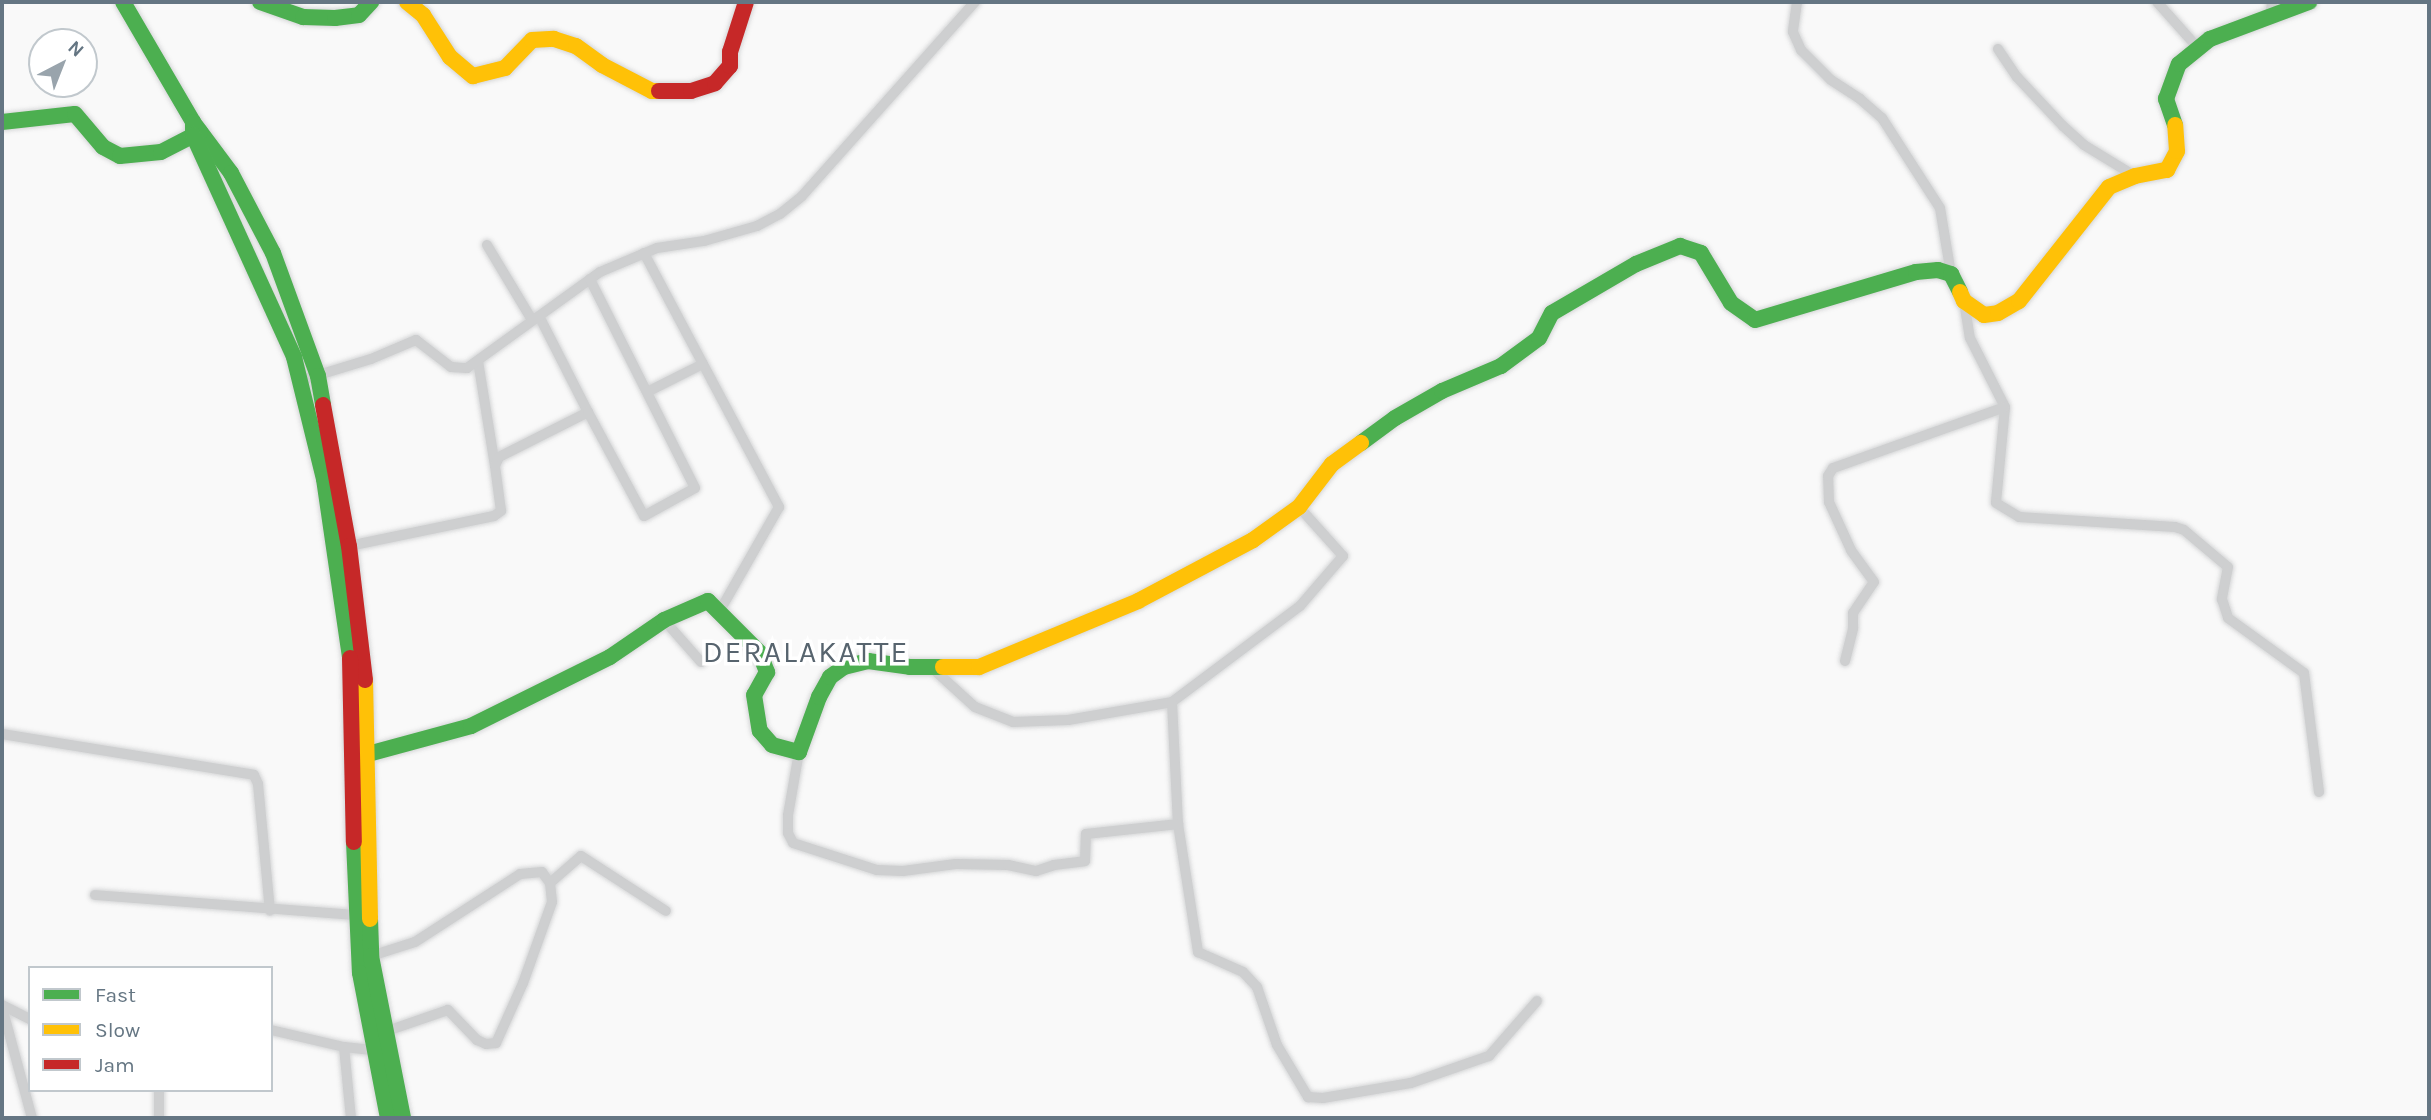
<!DOCTYPE html>
<html>
<head>
<meta charset="utf-8">
<style>
	body { margin:0 }
	#map { position:relative; width:2431px; height:1120px; overflow:hidden; background:#f9f9f9; font-family:Karla,sans-serif }
	div>[style] { position:absolute }
	.roads { filter:drop-shadow(0 0 2px #d5d6d7) drop-shadow(0 0 2px #d5d6d7) }
	.street>* { height:10px; margin:-5px; padding:0 5px; transform-origin:5px; border-radius:5px; background:#cecfd0 }
	.fast>* { height:16px; margin:-8px; padding:0 8px; transform-origin:8px; border-radius:8px; background:#4caf50 }
	.slow>* { height:16px; margin:-8px; padding:0 8px; transform-origin:8px; border-radius:8px; background:#ffc107 }
	.jam>* { height:16px; margin:-8px; padding:0 8px; transform-origin:8px; border-radius:8px; background:#c62828 }
	span { translate:-50% -50%; white-space:nowrap; text-align:center; line-height:1.15; -webkit-text-stroke:7px #fff; paint-order:stroke }
	.quarter-label { font-size:30px; color:#57646e; letter-spacing:2px }
	.frame { position:absolute; inset:0; border:4px solid #657683; pointer-events:none }
	.legend { position:absolute; left:28px; top:966px; width:245px; height:126px; box-sizing:border-box; background:#fff; border:2px solid #c1c8cd; margin:0; padding:9px 12px; list-style:none; font-size:21px; color:#657683 }
	.legend li { display:flex; align-items:center; gap:14px; height:35px }
	.legend b { width:35px; border:2px solid #c1c8cd }
	.north { position:absolute; left:28px; top:28px; width:70px; height:70px; box-sizing:border-box; background:#fff; border:2px solid #c1c8cd; border-radius:50%; rotate:42deg; font-size:19px; font-weight:700; line-height:28px; text-align:center; color:#657683 }
	.north::after { content:''; display:block; margin:auto; width:24px; height:32px; background:#99a4ac; clip-path:polygon(50% 0,100% 100%,50% 72%,0 100%) }
</style>
</head>
<body>
<div id="map">
	<div class="roads">
		<div class="street">
			<div style="left:1797px;top:2px;width:30px;rotate:98deg"></div>
			<div style="left:1793px;top:32px;width:20px;rotate:66deg"></div>
			<div style="left:1801px;top:50px;width:42px;rotate:45deg"></div>
			<div style="left:1831px;top:80px;width:35px;rotate:33deg"></div>
			<div style="left:1860px;top:99px;width:29px;rotate:41deg"></div>
			<div style="left:1882px;top:118px;width:107px;rotate:57.2deg"></div>
			<div style="left:1940px;top:208px;width:67px;rotate:80.5deg"></div>
			<div style="left:2157px;top:2px;width:62px;rotate:48.3deg"></div>
			<div style="left:2270px;top:17px;width:15px;rotate:-82deg"></div>
			<div style="left:1998px;top:49px;width:34px;rotate:56deg"></div>
			<div style="left:2017px;top:77px;width:67px;rotate:46.8deg"></div>
			<div style="left:2063px;top:126px;width:28px;rotate:42deg"></div>
			<div style="left:2084px;top:145px;width:60px;rotate:31.3deg"></div>
			<div style="left:487px;top:245px;width:87px;rotate:59deg"></div>
			<div style="left:644px;top:253px;width:288px;rotate:62deg"></div>
			<div style="left:779px;top:507px;width:121px;rotate:119.7deg"></div>
			<div style="left:1964px;top:301px;width:37px;rotate:81deg"></div>
			<div style="left:1970px;top:338px;width:77px;rotate:63.1deg"></div>
			<div style="left:2005px;top:407px;width:96px;rotate:95.4deg"></div>
			<div style="left:1996px;top:503px;width:27px;rotate:31deg"></div>
			<div style="left:2019px;top:517px;width:156px;rotate:3.7deg"></div>
			<div style="left:2175px;top:527px;width:9px;rotate:18deg"></div>
			<div style="left:2184px;top:530px;width:57px;rotate:40.1deg"></div>
			<div style="left:2228px;top:567px;width:33px;rotate:101deg"></div>
			<div style="left:2222px;top:599px;width:20px;rotate:72deg"></div>
			<div style="left:2228px;top:618px;width:94px;rotate:35.9deg"></div>
			<div style="left:2304px;top:673px;width:120px;rotate:82.8deg"></div>
			<div style="left:539px;top:316px;width:108px;rotate:63deg"></div>
			<div style="left:478px;top:361px;width:106px;rotate:80.8deg"></div>
			<div style="left:302px;top:380px;width:72px;rotate:-16.9deg"></div>
			<div style="left:371px;top:359px;width:49px;rotate:-22.9deg"></div>
			<div style="left:416px;top:340px;width:44px;rotate:37.6deg"></div>
			<div style="left:451px;top:367px;width:16px;rotate:4deg"></div>
			<div style="left:467px;top:368px;width:164px;rotate:-35.8deg"></div>
			<div style="left:600px;top:272px;width:62px;rotate:-22.8deg"></div>
			<div style="left:657px;top:248px;width:48px;rotate:-8.5deg"></div>
			<div style="left:704px;top:241px;width:55px;rotate:-15.8deg"></div>
			<div style="left:757px;top:226px;width:26px;rotate:-28deg"></div>
			<div style="left:780px;top:214px;width:28px;rotate:-39deg"></div>
			<div style="left:802px;top:196px;width:260px;rotate:-48.3deg"></div>
			<div style="left:649px;top:391px;width:60px;rotate:-26.6deg"></div>
			<div style="left:349px;top:546px;width:148px;rotate:-11.7deg"></div>
			<div style="left:494px;top:516px;width:9px;rotate:-36deg"></div>
			<div style="left:501px;top:511px;width:45px;rotate:-97.6deg"></div>
			<div style="left:495px;top:466px;width:10px;rotate:-66deg"></div>
			<div style="left:499px;top:457px;width:100px;rotate:-26.8deg"></div>
			<div style="left:588px;top:412px;width:118px;rotate:61.7deg"></div>
			<div style="left:644px;top:516px;width:58px;rotate:-28.8deg"></div>
			<div style="left:695px;top:488px;width:234px;rotate:-116.7deg"></div>
			<div style="left:664px;top:620px;width:56px;rotate:48.6deg"></div>
			<div style="left:1845px;top:661px;width:34px;rotate:-76deg"></div>
			<div style="left:1853px;top:628px;width:15px;rotate:-90deg"></div>
			<div style="left:1853px;top:613px;width:37px;rotate:-56deg"></div>
			<div style="left:1874px;top:582px;width:39px;rotate:-126deg"></div>
			<div style="left:1851px;top:550px;width:53px;rotate:-114.6deg"></div>
			<div style="left:1829px;top:502px;width:26px;rotate:-92deg"></div>
			<div style="left:1828px;top:476px;width:9px;rotate:-58deg"></div>
			<div style="left:1833px;top:468px;width:182px;rotate:-19.5deg"></div>
			<div style="left:931px;top:667px;width:59px;rotate:42.3deg"></div>
			<div style="left:975px;top:707px;width:41px;rotate:21.5deg"></div>
			<div style="left:1013px;top:722px;width:55px;rotate:-2.1deg"></div>
			<div style="left:1068px;top:720px;width:106px;rotate:-9.8deg"></div>
			<div style="left:1172px;top:702px;width:160px;rotate:-36.9deg"></div>
			<div style="left:1300px;top:606px;width:66px;rotate:-49.3deg"></div>
			<div style="left:1343px;top:556px;width:66px;rotate:-131.9deg"></div>
			<div style="left:1172px;top:702px;width:122px;rotate:87.2deg"></div>
			<div style="left:1178px;top:824px;width:130px;rotate:81.1deg"></div>
			<div style="left:1198px;top:952px;width:49px;rotate:24deg"></div>
			<div style="left:1243px;top:972px;width:21px;rotate:47deg"></div>
			<div style="left:1257px;top:987px;width:61px;rotate:71deg"></div>
			<div style="left:1277px;top:1045px;width:61px;rotate:59.2deg"></div>
			<div style="left:1308px;top:1097px;width:15px;rotate:4deg"></div>
			<div style="left:1323px;top:1098px;width:89px;rotate:-9.7deg"></div>
			<div style="left:1411px;top:1083px;width:83px;rotate:-19.1deg"></div>
			<div style="left:1489px;top:1056px;width:73px;rotate:-48.9deg"></div>
			<div style="left:2px;top:734px;width:255px;rotate:9.2deg"></div>
			<div style="left:254px;top:775px;width:10px;rotate:66deg"></div>
			<div style="left:258px;top:784px;width:127px;rotate:84.6deg"></div>
			<div style="left:799px;top:752px;width:64px;rotate:99.9deg"></div>
			<div style="left:788px;top:815px;width:18px;rotate:90deg"></div>
			<div style="left:788px;top:833px;width:11px;rotate:63deg"></div>
			<div style="left:793px;top:843px;width:88px;rotate:17.8deg"></div>
			<div style="left:877px;top:870px;width:26px;rotate:2deg"></div>
			<div style="left:903px;top:871px;width:53px;rotate:-7.5deg"></div>
			<div style="left:956px;top:864px;width:52px;rotate:1.1deg"></div>
			<div style="left:1008px;top:865px;width:29px;rotate:12deg"></div>
			<div style="left:1036px;top:871px;width:19px;rotate:-18deg"></div>
			<div style="left:1054px;top:865px;width:31px;rotate:-7deg"></div>
			<div style="left:1085px;top:861px;width:27px;rotate:-88deg"></div>
			<div style="left:1086px;top:834px;width:93px;rotate:-6.2deg"></div>
			<div style="left:550px;top:883px;width:41px;rotate:-41.1deg"></div>
			<div style="left:581px;top:856px;width:101px;rotate:32.9deg"></div>
			<div style="left:95px;top:895px;width:262px;rotate:4.4deg"></div>
			<div style="left:371px;top:956px;width:46px;rotate:-17.7deg"></div>
			<div style="left:415px;top:942px;width:125px;rotate:-32.9deg"></div>
			<div style="left:520px;top:874px;width:22px;rotate:-5deg"></div>
			<div style="left:542px;top:872px;width:14px;rotate:54deg"></div>
			<div style="left:550px;top:883px;width:19px;rotate:84deg"></div>
			<div style="left:552px;top:902px;width:86px;rotate:109.7deg"></div>
			<div style="left:523px;top:983px;width:66px;rotate:114.2deg"></div>
			<div style="left:496px;top:1043px;width:10px;rotate:174deg"></div>
			<div style="left:486px;top:1044px;width:10px;rotate:-156deg"></div>
			<div style="left:477px;top:1040px;width:42px;rotate:-134deg"></div>
			<div style="left:448px;top:1010px;width:68px;rotate:161deg"></div>
			<div style="left:2px;top:1005px;width:31px;rotate:27deg"></div>
			<div style="left:2px;top:1007px;width:115px;rotate:74.9deg"></div>
			<div style="left:271px;top:1030px;width:75px;rotate:13.1deg"></div>
			<div style="left:344px;top:1047px;width:28px;rotate:6deg"></div>
			<div style="left:344px;top:1047px;width:71px;rotate:84.4deg"></div>
			<div style="left:159px;top:1090px;width:28px;rotate:90deg"></div>
		</div>
		<div class="fast">
			<div style="left:123px;top:2px;width:139px;rotate:59.7deg"></div>
			<div style="left:193px;top:122px;width:64px;rotate:53.3deg"></div>
			<div style="left:231px;top:173px;width:90px;rotate:62.3deg"></div>
			<div style="left:273px;top:253px;width:131px;rotate:69.9deg"></div>
			<div style="left:318px;top:376px;width:29px;rotate:80deg"></div>
			<div style="left:260px;top:2px;width:46px;rotate:19.2deg"></div>
			<div style="left:303px;top:17px;width:32px;rotate:2deg"></div>
			<div style="left:335px;top:18px;width:24px;rotate:-7deg"></div>
			<div style="left:359px;top:15px;width:18px;rotate:-47deg"></div>
			<div style="left:2px;top:122px;width:73px;rotate:-6.3deg"></div>
			<div style="left:75px;top:114px;width:43px;rotate:49.7deg"></div>
			<div style="left:103px;top:147px;width:19px;rotate:28deg"></div>
			<div style="left:120px;top:156px;width:41px;rotate:-5.6deg"></div>
			<div style="left:161px;top:152px;width:44px;rotate:-27.1deg"></div>
			<div style="left:193px;top:122px;width:13px;rotate:90deg"></div>
			<div style="left:193px;top:135px;width:244px;rotate:65.5deg"></div>
			<div style="left:294px;top:357px;width:126px;rotate:76.2deg"></div>
			<div style="left:324px;top:479px;width:181px;rotate:81.7deg"></div>
			<div style="left:2175px;top:125px;width:28px;rotate:-109deg"></div>
			<div style="left:2166px;top:99px;width:37px;rotate:-70deg"></div>
			<div style="left:2179px;top:64px;width:40px;rotate:-39deg"></div>
			<div style="left:2210px;top:39px;width:106px;rotate:-20.5deg"></div>
			<div style="left:1361px;top:443px;width:42px;rotate:-36.3deg"></div>
			<div style="left:1395px;top:418px;width:54px;rotate:-29.9deg"></div>
			<div style="left:1442px;top:391px;width:64px;rotate:-23deg"></div>
			<div style="left:1501px;top:366px;width:47px;rotate:-36.4deg"></div>
			<div style="left:1539px;top:338px;width:28px;rotate:-63deg"></div>
			<div style="left:1552px;top:313px;width:97px;rotate:-30.3deg"></div>
			<div style="left:1636px;top:264px;width:48px;rotate:-22.2deg"></div>
			<div style="left:1680px;top:246px;width:22px;rotate:18deg"></div>
			<div style="left:1701px;top:253px;width:58px;rotate:59deg"></div>
			<div style="left:1731px;top:303px;width:29px;rotate:35deg"></div>
			<div style="left:1755px;top:320px;width:168px;rotate:-16.6deg"></div>
			<div style="left:1916px;top:272px;width:22px;rotate:-5deg"></div>
			<div style="left:1938px;top:270px;width:14px;rotate:17deg"></div>
			<div style="left:1951px;top:274px;width:20px;rotate:63deg"></div>
			<div style="left:353px;top:755px;width:15px;rotate:-4deg"></div>
			<div style="left:368px;top:754px;width:107px;rotate:-15.2deg"></div>
			<div style="left:471px;top:726px;width:155px;rotate:-26.4deg"></div>
			<div style="left:610px;top:657px;width:65px;rotate:-34.4deg"></div>
			<div style="left:664px;top:620px;width:48px;rotate:-23.4deg"></div>
			<div style="left:708px;top:601px;width:72px;rotate:45deg"></div>
			<div style="left:759px;top:652px;width:22px;rotate:68deg"></div>
			<div style="left:767px;top:672px;width:26px;rotate:119deg"></div>
			<div style="left:754px;top:695px;width:36px;rotate:81deg"></div>
			<div style="left:760px;top:731px;width:18px;rotate:49deg"></div>
			<div style="left:772px;top:745px;width:28px;rotate:15deg"></div>
			<div style="left:799px;top:752px;width:59px;rotate:-70deg"></div>
			<div style="left:819px;top:697px;width:23px;rotate:-61deg"></div>
			<div style="left:830px;top:677px;width:17px;rotate:-36deg"></div>
			<div style="left:844px;top:667px;width:25px;rotate:-14deg"></div>
			<div style="left:868px;top:661px;width:42px;rotate:8.1deg"></div>
			<div style="left:910px;top:667px;width:33px"></div>
			<div style="left:354px;top:842px;width:131px;rotate:87.4deg"></div>
			<div style="left:360px;top:973px;width:148px;rotate:79.1deg"></div>
			<div style="left:370px;top:919px;width:37px;rotate:88deg"></div>
			<div style="left:371px;top:956px;width:165px;rotate:78.8deg"></div>
		</div>
		<div class="slow">
			<div style="left:407px;top:2px;width:21px;rotate:39deg"></div>
			<div style="left:423px;top:15px;width:50px;rotate:57.3deg"></div>
			<div style="left:450px;top:57px;width:30px;rotate:40deg"></div>
			<div style="left:473px;top:76px;width:33px;rotate:-14deg"></div>
			<div style="left:505px;top:68px;width:39px;rotate:-46deg"></div>
			<div style="left:532px;top:40px;width:22px;rotate:-3deg"></div>
			<div style="left:554px;top:39px;width:23px;rotate:18deg"></div>
			<div style="left:576px;top:46px;width:32px;rotate:36deg"></div>
			<div style="left:602px;top:65px;width:56px;rotate:27.5deg"></div>
			<div style="left:652px;top:91px;width:7px"></div>
			<div style="left:1960px;top:292px;width:10px;rotate:66deg"></div>
			<div style="left:1964px;top:301px;width:24px;rotate:35deg"></div>
			<div style="left:1984px;top:315px;width:14px;rotate:-8deg"></div>
			<div style="left:1998px;top:313px;width:24px;rotate:-30deg"></div>
			<div style="left:2019px;top:301px;width:145px;rotate:-51.7deg"></div>
			<div style="left:2109px;top:187px;width:28px;rotate:-23deg"></div>
			<div style="left:2135px;top:176px;width:33px;rotate:-11deg"></div>
			<div style="left:2167px;top:170px;width:21px;rotate:-62deg"></div>
			<div style="left:2177px;top:151px;width:26px;rotate:-94deg"></div>
			<div style="left:943px;top:667px;width:36px"></div>
			<div style="left:979px;top:667px;width:172px;rotate:-22.5deg"></div>
			<div style="left:1138px;top:601px;width:130px;rotate:-27.9deg"></div>
			<div style="left:1253px;top:540px;width:57px;rotate:-35.7deg"></div>
			<div style="left:1299px;top:507px;width:54px;rotate:-52.5deg"></div>
			<div style="left:1332px;top:464px;width:36px;rotate:-36deg"></div>
			<div style="left:365px;top:680px;width:239px;rotate:88.8deg"></div>
		</div>
		<div class="jam">
			<div style="left:659px;top:91px;width:32px"></div>
			<div style="left:691px;top:91px;width:25px;rotate:-18deg"></div>
			<div style="left:715px;top:83px;width:23px;rotate:-49deg"></div>
			<div style="left:730px;top:66px;width:14px;rotate:-90deg"></div>
			<div style="left:730px;top:52px;width:52px;rotate:-72.3deg"></div>
			<div style="left:323px;top:405px;width:143px;rotate:79.6deg"></div>
			<div style="left:349px;top:546px;width:135px;rotate:83.2deg"></div>
			<div style="left:350px;top:658px;width:184px;rotate:88.8deg"></div>
		</div>
	</div>
	<div class="quarter-label">
		<span style="left:806px;top:652px">DERALAKATTE</span>
	</div>
	<div class="frame"></div>
	<ul class="legend">
	<li><b style="height:9px;background:#4caf50"></b>Fast</li>
	<li><b style="height:9px;background:#ffc107"></b>Slow</li>
	<li><b style="height:9px;background:#c62828"></b>Jam</li>
	</ul>
	<div class="north">N</div>
</div>
</body>
</html>
